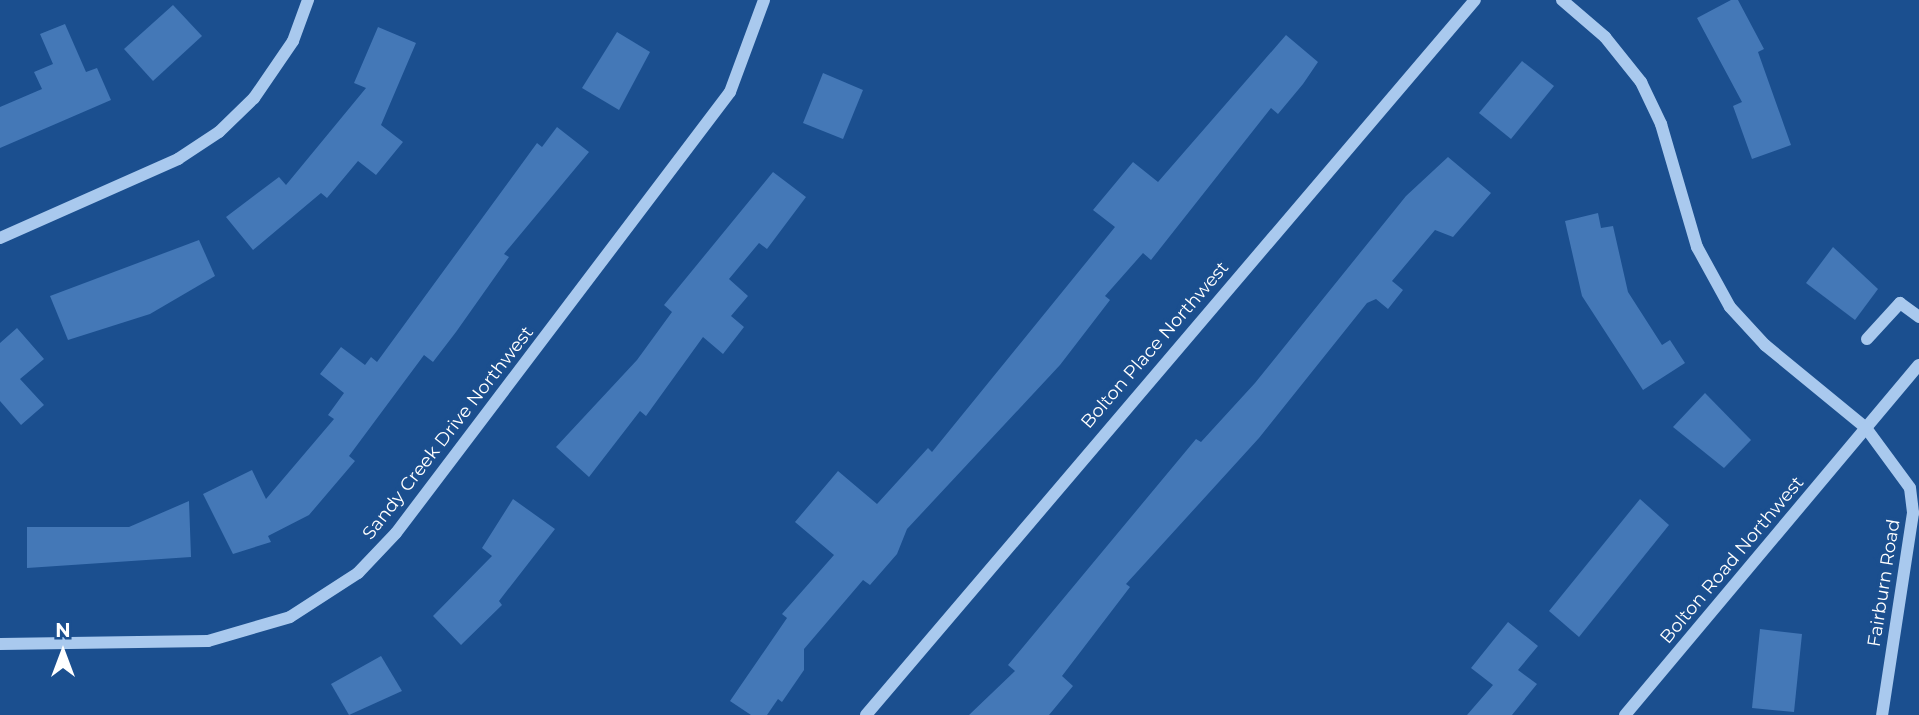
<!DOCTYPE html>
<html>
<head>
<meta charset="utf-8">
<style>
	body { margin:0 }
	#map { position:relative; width:1919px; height:715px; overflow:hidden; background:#1b4f8f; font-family:Montserrat,sans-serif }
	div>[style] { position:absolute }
	.building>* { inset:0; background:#4478b7 }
	.minor>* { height:12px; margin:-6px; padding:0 6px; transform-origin:6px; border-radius:6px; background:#a9c9ee }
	span { translate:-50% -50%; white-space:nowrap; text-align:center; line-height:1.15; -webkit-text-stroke:7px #1b4f8f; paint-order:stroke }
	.street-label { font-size:18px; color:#fff }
	.north { position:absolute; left:28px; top:617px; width:70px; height:70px; -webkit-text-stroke:5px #1b4f8f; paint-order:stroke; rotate:0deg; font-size:19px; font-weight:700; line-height:28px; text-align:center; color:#fff }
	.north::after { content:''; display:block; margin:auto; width:24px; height:32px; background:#fff; clip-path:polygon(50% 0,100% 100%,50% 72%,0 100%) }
</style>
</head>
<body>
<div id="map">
	<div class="building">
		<div style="clip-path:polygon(1731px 0,1738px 0,1764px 49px,1758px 52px,1791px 145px,1752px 159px,1733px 106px,1742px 102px,1697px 18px)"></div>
		<div style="clip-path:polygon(173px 5px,202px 36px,153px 81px,124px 49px)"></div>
		<div style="clip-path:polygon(65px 24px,86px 72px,97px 68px,111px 100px,0 148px,0 107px,42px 89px,34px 72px,53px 64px,40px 34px)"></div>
		<div style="clip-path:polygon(378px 27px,416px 43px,381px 125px,403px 142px,376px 175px,358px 161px,327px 198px,321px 193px,253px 250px,226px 217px,279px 177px,286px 185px,366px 88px,354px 83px)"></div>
		<div style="clip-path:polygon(617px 32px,650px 52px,619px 110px,582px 88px)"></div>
		<div style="clip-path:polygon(1286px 35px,1318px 62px,1303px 84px,1278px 114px,1271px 108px,1151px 260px,1143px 253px,1105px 296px,1110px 300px,1060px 365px,907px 529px,897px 554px,870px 585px,863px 580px,804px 649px,804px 670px,782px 702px,778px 699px,767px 715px,751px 715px,730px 701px,787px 618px,782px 614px,834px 555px,795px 522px,838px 471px,877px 504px,928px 448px,932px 452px,1115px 227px,1093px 210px,1133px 162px,1158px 182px)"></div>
		<div style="clip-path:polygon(1522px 61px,1554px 86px,1511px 139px,1479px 113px)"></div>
		<div style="clip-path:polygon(823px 73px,863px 90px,843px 139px,803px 123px)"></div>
		<div style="clip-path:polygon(557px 127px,589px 152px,504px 254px,509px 257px,456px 332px,433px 362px,424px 355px,349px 456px,355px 461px,309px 515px,268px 536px,271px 542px,233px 554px,203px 494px,252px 470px,266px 499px,334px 419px,328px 415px,344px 393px,320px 374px,341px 347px,365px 365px,371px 357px,377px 362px,537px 143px,542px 147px)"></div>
		<div style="clip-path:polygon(1448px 157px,1491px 193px,1453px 237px,1435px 230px,1392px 281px,1403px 290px,1388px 309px,1376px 299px,1367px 303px,1259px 438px,1126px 584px,1130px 587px,1062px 676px,1073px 686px,1049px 715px,969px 715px,1015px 671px,1008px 665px,1196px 439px,1201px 442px,1255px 383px,1406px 196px)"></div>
		<div style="clip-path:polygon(773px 172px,806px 197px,767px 249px,759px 243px,729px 279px,748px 296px,731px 316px,744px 327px,723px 354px,703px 337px,646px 416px,640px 411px,589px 477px,556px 447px,637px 360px,672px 312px,664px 305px)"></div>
		<div style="clip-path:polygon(1598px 213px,1601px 228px,1613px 226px,1628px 292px,1662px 345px,1670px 340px,1685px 363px,1643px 390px,1582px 296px,1565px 221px)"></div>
		<div style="clip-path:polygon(199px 240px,215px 276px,150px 314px,68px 340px,50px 296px)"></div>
		<div style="clip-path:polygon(1833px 247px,1878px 289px,1855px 320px,1806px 283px)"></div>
		<div style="clip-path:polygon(17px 328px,44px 359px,20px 379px,44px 405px,21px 425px,0 401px,0 343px)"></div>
		<div style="clip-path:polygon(1705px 393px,1751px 440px,1724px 468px,1673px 427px)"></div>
		<div style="clip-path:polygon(513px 499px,555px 529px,499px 601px,502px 605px,461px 645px,433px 616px,492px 556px,482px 548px)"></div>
		<div style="clip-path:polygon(1640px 499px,1669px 525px,1579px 637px,1549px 611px)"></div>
		<div style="clip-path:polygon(189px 501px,191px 557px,27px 568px,27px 527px,129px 527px)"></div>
		<div style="clip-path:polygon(1508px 622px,1538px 646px,1518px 670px,1537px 684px,1512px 715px,1467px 715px,1493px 685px,1471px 668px)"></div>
		<div style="clip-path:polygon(1760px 629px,1802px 634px,1794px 712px,1752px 708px)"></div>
		<div style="clip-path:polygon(381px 656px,402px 691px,349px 715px,331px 684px)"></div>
	</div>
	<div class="minor">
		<div style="left:1562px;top:0;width:57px;rotate:40.7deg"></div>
		<div style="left:1605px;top:37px;width:58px;rotate:51.3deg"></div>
		<div style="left:1641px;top:82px;width:47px;rotate:64.5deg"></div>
		<div style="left:1661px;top:124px;width:128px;rotate:73.7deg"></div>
		<div style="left:1697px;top:247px;width:68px;rotate:61.2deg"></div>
		<div style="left:1730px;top:307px;width:52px;rotate:47.4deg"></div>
		<div style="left:1765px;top:345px;width:131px;rotate:39.4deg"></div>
		<div style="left:1866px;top:428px;width:74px;rotate:53.7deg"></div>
		<div style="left:1910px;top:488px;width:25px;rotate:83deg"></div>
		<div style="left:1913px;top:513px;width:204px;rotate:98.7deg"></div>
		<div style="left:0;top:238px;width:195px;rotate:-23.9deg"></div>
		<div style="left:178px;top:159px;width:49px;rotate:-33.4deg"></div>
		<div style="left:219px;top:132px;width:49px;rotate:-44.2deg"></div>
		<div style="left:254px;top:98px;width:69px;rotate:-55.6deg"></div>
		<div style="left:293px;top:41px;width:44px;rotate:-69.9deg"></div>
		<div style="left:1867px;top:339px;width:49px;rotate:-47.5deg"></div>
		<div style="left:1900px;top:303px;width:24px;rotate:36deg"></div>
		<div style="left:0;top:644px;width:208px;rotate:-0.8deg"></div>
		<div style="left:208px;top:641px;width:85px;rotate:-16.3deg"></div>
		<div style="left:290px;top:617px;width:81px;rotate:-32.9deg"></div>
		<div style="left:358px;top:573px;width:55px;rotate:-46.5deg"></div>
		<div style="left:396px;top:533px;width:553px;rotate:-52.86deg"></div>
		<div style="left:730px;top:92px;width:98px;rotate:-69.7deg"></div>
		<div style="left:866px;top:715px;width:939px;rotate:-49.58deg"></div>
		<div style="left:1625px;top:715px;width:457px;rotate:-50deg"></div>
	</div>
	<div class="street-label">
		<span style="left:1155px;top:345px;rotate:-49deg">Bolton Place Northwest</span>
		<span style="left:448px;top:433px;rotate:-52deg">Sandy Creek Drive Northwest</span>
		<span style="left:1732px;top:560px;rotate:-50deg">Bolton Road Northwest</span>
		<span style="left:1884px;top:583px;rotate:-81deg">Fairburn Road</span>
	</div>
	<div class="north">N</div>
</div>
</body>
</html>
